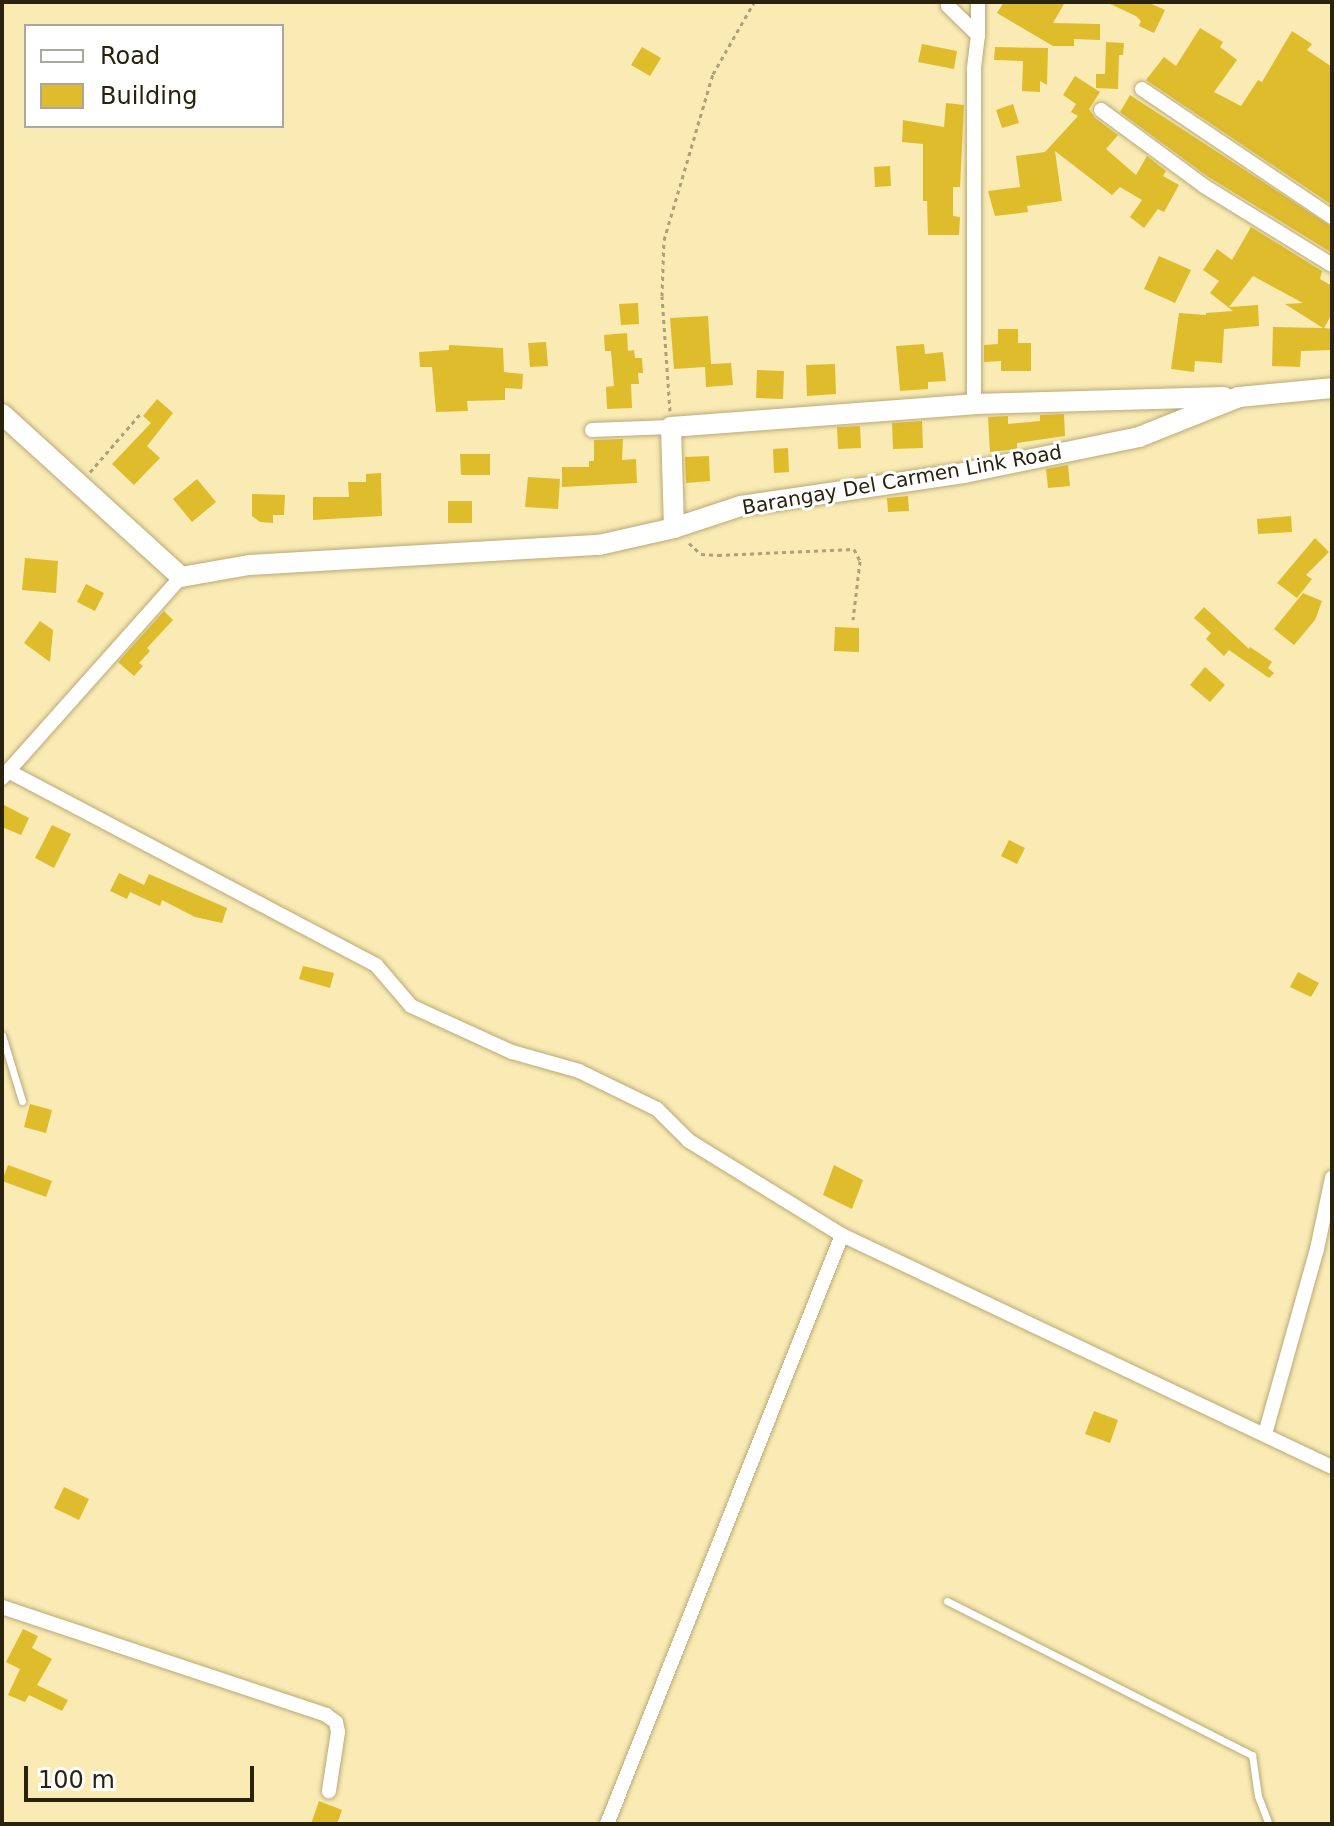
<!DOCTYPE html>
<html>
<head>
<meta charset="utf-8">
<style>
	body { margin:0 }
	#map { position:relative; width:1334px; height:1826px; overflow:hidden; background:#faeab4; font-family:"DejaVu Sans",sans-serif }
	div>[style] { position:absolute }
	.building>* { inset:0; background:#dfbc2c }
	.path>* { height:3px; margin-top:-1.5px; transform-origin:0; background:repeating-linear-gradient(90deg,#aea177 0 4px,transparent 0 8px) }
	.roads { filter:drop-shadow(0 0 2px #b8aa76) drop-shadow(0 0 2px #b8aa76) }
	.lane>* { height:7px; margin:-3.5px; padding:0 3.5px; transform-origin:3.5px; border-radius:3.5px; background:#fff }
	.street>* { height:14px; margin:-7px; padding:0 7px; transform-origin:7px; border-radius:7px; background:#fff }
	.secondary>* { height:20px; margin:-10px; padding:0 10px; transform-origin:10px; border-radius:10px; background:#fff }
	span { translate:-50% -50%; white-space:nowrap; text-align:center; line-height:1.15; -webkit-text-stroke:6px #fff; paint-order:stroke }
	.street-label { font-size:20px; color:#29230d }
	.frame { position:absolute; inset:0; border:4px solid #29230d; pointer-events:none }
	.legend { position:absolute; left:24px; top:24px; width:260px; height:104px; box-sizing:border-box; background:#fff; border:2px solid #a9a79e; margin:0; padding:10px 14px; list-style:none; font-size:24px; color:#29230d }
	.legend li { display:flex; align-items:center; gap:16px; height:40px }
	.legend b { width:40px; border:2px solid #a9a79e }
	.scale { position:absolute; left:24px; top:1766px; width:230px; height:36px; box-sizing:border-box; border:4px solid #29230d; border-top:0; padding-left:10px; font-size:24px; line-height:28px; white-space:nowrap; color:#29230d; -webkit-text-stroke:6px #fff; paint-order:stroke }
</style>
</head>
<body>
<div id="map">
	<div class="building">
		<div style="clip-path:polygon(1004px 2px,1065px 2px,1053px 23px,1100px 24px,1100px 40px,1074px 39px,1074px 46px,1053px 46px,997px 13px)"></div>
		<div style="clip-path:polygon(1106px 2px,1147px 2px,1165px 10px,1154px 33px,1139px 26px,1141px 21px,1136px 16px)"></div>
		<div style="clip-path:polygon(1200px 28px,1223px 42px,1220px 47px,1237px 60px,1214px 92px,1241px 106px,1258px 80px,1262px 82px,1292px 31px,1312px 44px,1307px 50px,1332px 67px,1332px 205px,1146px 80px,1164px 57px,1176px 66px)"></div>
		<div style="clip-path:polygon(1106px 42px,1124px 43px,1123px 55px,1119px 55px,1118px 89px,1096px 88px,1096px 74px,1105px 74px)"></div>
		<div style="clip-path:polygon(922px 44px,957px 51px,954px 69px,918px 62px)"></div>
		<div style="clip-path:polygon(642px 47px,661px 58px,650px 76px,631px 65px)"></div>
		<div style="clip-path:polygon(995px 47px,1048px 48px,1047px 85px,1040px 81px,1040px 92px,1022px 91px,1023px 61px,994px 60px)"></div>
		<div style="clip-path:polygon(1075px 76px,1100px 92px,1089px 109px,1095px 118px,1118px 135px,1106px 149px,1136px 175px,1147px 156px,1166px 171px,1163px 176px,1179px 185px,1164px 212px,1158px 209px,1144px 228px,1130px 217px,1142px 200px,1120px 187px,1112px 195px,1055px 151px,1062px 201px,1027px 206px,1028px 212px,995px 216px,988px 191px,1020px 187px,1016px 156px,1045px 152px,1078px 116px,1071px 112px,1076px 104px,1063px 95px)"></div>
		<div style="clip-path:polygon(1130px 95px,1332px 227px,1332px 253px,1207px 176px,1120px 112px)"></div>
		<div style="clip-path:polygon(946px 103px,964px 105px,960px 187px,953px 187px,953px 216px,960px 217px,959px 235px,928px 235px,927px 201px,923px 201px,923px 144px,902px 142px,903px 120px,944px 127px)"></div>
		<div style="clip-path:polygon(1013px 104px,1019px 123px,1002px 128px,996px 110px)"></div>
		<div style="clip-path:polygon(890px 166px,891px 186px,875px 187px,874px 167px)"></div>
		<div style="clip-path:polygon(1251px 227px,1322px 271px,1320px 279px,1332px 286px,1332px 314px,1324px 328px,1332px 329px,1332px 350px,1301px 351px,1300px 367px,1272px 366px,1273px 327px,1323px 328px,1285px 304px,1303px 303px,1253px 276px,1229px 307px,1258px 305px,1259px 326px,1224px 329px,1222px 363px,1195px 361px,1194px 372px,1171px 369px,1179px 313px,1206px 315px,1206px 313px,1233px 311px,1210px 293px,1219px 281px,1203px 270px,1217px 249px,1232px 260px)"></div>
		<div style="clip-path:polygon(1159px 256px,1191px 270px,1175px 303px,1144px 289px)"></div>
		<div style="clip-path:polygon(638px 303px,639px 324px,621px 325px,619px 304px)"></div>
		<div style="clip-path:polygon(708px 316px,711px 364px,731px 363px,733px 385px,706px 387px,705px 367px,674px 369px,670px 318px)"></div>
		<div style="clip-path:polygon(998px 329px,1018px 329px,1018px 343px,1031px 343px,1031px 371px,1001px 371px,1001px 361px,984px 362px,984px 345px,998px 344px)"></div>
		<div style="clip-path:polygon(627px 333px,628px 351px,634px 350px,635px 358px,642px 358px,643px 373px,638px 373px,639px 384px,631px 384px,632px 408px,607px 409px,606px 387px,614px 386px,611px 351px,605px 351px,604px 335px)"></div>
		<div style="clip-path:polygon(546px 342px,548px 366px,530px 367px,528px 343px)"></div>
		<div style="clip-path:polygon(924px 344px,925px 354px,943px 352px,946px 381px,928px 382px,928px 389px,900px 391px,896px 346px)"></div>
		<div style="clip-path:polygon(449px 345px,503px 348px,504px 372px,523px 374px,522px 389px,505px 388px,505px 400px,467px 401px,468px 411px,436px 412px,432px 367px,420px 367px,419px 352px,449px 350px)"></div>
		<div style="clip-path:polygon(835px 364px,836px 394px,807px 396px,806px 365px)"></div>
		<div style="clip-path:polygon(757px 370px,784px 371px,783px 399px,756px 398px)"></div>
		<div style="clip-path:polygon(157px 399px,173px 413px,147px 446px,160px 458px,134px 485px,112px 464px,151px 423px,143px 416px)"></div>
		<div style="clip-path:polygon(1064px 414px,1065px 436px,1017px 443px,1017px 449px,990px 452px,988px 417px,1008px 416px,1008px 424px,1040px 421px,1040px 415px)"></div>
		<div style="clip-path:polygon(922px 421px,923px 448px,893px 449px,892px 423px)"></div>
		<div style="clip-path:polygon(860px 426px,861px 448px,838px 449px,837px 427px)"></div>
		<div style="clip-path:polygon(623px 439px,622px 460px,636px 459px,637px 483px,562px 487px,562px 467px,589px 467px,589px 461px,594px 461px,594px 440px)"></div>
		<div style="clip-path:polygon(788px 448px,789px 472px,774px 473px,773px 449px)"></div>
		<div style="clip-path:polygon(460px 454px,490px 454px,490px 475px,461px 475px)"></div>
		<div style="clip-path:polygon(709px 456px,710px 481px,686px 483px,685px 457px)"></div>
		<div style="clip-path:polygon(1068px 465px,1070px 486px,1048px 488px,1046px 469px)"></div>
		<div style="clip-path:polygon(381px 473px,382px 516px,313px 520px,313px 497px,349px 497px,348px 482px,366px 482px,366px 474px)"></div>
		<div style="clip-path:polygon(528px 477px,560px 479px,558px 509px,525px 507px)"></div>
		<div style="clip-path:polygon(197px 479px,216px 502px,192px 522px,173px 499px)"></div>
		<div style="clip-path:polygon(252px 494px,285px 495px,284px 515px,273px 515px,273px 523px,260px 522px,252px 516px)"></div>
		<div style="clip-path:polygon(908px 496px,909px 511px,888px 512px,887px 498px)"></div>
		<div style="clip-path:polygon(448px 501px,472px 501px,472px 523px,448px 523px)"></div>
		<div style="clip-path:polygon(1291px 516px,1292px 532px,1258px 534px,1257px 519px)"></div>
		<div style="clip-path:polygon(1315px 538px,1329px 552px,1306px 575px,1312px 579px,1297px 598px,1277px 583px)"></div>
		<div style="clip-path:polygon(25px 558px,58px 561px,56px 593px,22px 590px)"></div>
		<div style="clip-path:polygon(86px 584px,104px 593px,95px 611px,77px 602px)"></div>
		<div style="clip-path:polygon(1303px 593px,1322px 601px,1315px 620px,1294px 645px,1274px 629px)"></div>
		<div style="clip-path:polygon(1204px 607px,1249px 649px,1250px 647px,1272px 662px,1268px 668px,1274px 673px,1269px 678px,1229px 650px,1224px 656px,1206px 639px,1211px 633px,1194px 618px)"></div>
		<div style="clip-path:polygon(164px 611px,173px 620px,147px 648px,150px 651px,139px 663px,143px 666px,134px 676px,118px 662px)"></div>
		<div style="clip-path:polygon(40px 621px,53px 630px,50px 662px,24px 643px)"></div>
		<div style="clip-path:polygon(835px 627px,859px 628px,859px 652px,834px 651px)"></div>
		<div style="clip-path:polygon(1205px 667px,1225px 685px,1210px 702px,1190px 685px)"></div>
		<div style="clip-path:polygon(2px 804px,29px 818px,21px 835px,2px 827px)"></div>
		<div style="clip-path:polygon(52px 825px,71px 834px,54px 868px,35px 858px)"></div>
		<div style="clip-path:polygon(1009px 840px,1025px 848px,1017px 864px,1001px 856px)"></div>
		<div style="clip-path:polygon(119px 873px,144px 885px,149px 874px,227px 908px,222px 923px,195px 917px,162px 900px,160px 906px,130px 892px,127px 899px,110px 891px)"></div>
		<div style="clip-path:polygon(303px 966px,334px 973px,330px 988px,299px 979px)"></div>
		<div style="clip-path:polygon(1298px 972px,1319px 983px,1311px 997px,1290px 987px)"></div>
		<div style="clip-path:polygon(30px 1104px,52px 1110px,46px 1133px,24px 1127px)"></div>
		<div style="clip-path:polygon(8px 1165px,52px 1181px,46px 1197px,2px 1181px)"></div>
		<div style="clip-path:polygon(834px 1165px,863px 1180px,852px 1209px,823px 1195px)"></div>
		<div style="clip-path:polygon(1094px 1411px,1118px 1420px,1110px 1443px,1085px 1434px)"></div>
		<div style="clip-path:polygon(64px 1487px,89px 1499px,79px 1520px,54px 1508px)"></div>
		<div style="clip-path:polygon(23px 1629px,38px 1636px,32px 1648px,52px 1659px,37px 1685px,68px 1700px,62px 1711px,29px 1695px,25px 1702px,8px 1695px,20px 1669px,6px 1662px)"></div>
		<div style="clip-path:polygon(319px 1801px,342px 1810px,337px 1824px,311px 1824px)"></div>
	</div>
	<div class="path">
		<div style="left:670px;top:411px;width:115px;rotate:-94deg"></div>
		<div style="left:662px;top:296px;width:56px;rotate:-88deg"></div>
		<div style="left:664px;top:240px;width:173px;rotate:-73.6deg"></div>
		<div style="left:713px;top:74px;width:83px;rotate:-60.3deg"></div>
		<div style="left:90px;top:472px;width:78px;rotate:-49.2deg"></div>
		<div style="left:689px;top:543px;width:16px;rotate:43deg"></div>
		<div style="left:701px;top:554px;width:17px;rotate:3deg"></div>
		<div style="left:718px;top:555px;width:136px;rotate:-2.5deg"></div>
		<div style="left:854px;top:549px;width:13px;rotate:63deg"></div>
		<div style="left:860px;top:561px;width:59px;rotate:96.8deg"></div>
	</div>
	<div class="roads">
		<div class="lane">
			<div style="left:2px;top:1035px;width:69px;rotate:73.1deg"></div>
			<div style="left:947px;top:1601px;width:342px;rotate:26.8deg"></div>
			<div style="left:1252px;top:1755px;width:41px;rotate:81.7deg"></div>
			<div style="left:1258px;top:1796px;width:30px;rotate:69deg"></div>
		</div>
		<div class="street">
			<div style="left:978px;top:2px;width:33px;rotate:90deg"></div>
			<div style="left:948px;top:6px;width:42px;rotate:44deg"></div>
			<div style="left:978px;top:35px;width:35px;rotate:97deg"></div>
			<div style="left:974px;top:70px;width:334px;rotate:90deg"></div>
			<div style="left:1142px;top:89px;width:229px;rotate:34deg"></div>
			<div style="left:1101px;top:110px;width:128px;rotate:36.4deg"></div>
			<div style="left:1204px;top:186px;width:150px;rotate:31.7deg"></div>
			<div style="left:592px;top:430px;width:79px;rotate:-2.2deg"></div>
			<div style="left:10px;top:772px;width:414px;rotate:27.8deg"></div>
			<div style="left:376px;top:965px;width:54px;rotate:49.5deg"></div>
			<div style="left:411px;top:1006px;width:111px;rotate:24.5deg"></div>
			<div style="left:512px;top:1052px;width:70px;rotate:15.8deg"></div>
			<div style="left:579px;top:1071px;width:87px;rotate:26deg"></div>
			<div style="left:657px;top:1109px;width:45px;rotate:45deg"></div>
			<div style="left:689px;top:1141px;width:180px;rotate:31.6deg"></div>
			<div style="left:842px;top:1235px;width:542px;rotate:25.34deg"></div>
			<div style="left:2px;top:778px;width:269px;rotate:-48.3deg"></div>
			<div style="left:1265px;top:1434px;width:192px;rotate:-74.3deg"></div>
			<div style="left:1317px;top:1249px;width:73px;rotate:-78.1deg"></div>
			<div style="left:2px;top:1607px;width:342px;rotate:18.4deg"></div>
			<div style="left:326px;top:1715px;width:12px;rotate:35deg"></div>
			<div style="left:336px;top:1722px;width:10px;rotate:79deg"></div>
			<div style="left:338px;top:1732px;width:60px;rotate:98.7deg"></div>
			<div style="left:607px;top:1824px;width:634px;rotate:-68.25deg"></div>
		</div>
		<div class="secondary">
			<div style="left:2px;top:414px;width:242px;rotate:42.3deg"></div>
			<div style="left:181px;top:577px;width:69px;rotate:-10deg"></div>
			<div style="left:249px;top:565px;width:351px;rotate:-3.3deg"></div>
			<div style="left:599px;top:545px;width:77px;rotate:-12.8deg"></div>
			<div style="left:674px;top:528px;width:71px;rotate:-18.2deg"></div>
			<div style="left:741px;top:506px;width:225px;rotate:-8.4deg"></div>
			<div style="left:964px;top:473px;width:179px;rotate:-11.6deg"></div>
			<div style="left:1139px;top:437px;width:108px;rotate:-21.8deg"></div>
			<div style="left:1239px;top:397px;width:93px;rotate:-5.5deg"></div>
			<div style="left:674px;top:528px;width:101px;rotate:-91.7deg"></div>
			<div style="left:671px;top:427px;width:304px;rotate:-4.3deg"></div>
			<div style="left:974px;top:404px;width:250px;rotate:-1.6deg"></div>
		</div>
	</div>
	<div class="street-label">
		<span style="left:902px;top:480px;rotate:-10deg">Barangay Del Carmen Link Road</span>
	</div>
	<div class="frame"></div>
	<ul class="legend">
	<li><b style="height:10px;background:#fff"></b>Road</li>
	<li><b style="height:22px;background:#dfbc2c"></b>Building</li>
	</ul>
	<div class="scale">100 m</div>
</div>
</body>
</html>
